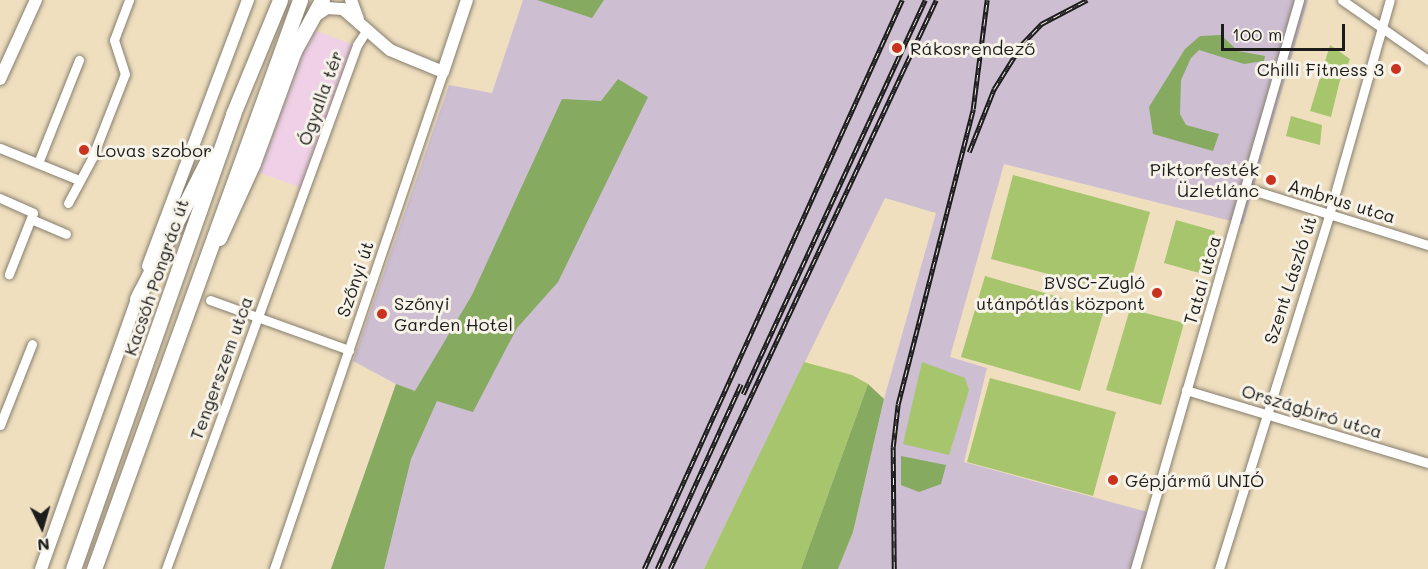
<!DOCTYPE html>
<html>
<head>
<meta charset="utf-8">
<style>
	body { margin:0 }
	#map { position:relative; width:1428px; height:569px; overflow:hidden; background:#efdfbf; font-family:Mali,sans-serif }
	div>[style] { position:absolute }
	.built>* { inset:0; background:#efd0e6 }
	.industrial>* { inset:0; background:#cdbed2 }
	.green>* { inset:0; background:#a7c56d }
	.forest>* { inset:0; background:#85aa60 }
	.roads { filter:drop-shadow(0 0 2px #867e6e) drop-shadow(0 0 2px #867e6e) }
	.minor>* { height:9px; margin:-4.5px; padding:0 4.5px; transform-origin:4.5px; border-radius:4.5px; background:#fff }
	.tertiary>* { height:12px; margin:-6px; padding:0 6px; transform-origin:6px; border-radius:6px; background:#fff }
	.primary>* { height:15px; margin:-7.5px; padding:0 7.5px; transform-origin:7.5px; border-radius:7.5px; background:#fff }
	.rail>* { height:4.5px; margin-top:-2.25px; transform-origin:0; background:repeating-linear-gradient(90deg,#f7f3e8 0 7px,#1c1c1c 0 14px); box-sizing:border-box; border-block:2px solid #1c1c1c }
	.dots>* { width:16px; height:16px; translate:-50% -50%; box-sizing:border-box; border:3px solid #f7f3e8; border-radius:50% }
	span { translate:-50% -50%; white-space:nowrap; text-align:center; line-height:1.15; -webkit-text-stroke:6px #f7f3e8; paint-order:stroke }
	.poi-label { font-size:18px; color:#1c1c1c }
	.left { translate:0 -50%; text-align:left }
	.right { translate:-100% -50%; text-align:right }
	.street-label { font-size:18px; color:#1c1c1c }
	.north { position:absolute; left:12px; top:497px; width:60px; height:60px; -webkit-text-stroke:4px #f7f3e8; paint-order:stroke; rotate:175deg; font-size:16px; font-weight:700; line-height:24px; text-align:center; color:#1c1c1c }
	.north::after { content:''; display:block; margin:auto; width:21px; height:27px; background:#1c1c1c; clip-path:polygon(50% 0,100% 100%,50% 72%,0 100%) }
	.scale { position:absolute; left:1221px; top:24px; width:124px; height:27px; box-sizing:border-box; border:3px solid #1c1c1c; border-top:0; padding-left:8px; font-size:18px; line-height:21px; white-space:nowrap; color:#1c1c1c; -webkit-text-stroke:4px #f7f3e8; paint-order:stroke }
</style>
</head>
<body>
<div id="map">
	<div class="built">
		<div style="clip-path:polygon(308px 28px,354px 45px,302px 188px,255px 171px)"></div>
	</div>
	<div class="industrial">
		<div style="clip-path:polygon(523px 0,1308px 0,1243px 224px,1004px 164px,950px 357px,987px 368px,964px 462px,1155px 514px,1140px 569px,838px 569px,853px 532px,884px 399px,936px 213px,885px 198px,704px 569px,331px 569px,396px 384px,353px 361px,449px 85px,492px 93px)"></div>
	</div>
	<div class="green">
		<div style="clip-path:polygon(1330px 45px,1350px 59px,1346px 69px,1343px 68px,1331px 117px,1310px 111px)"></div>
		<div style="clip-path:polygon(1291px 116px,1322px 125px,1320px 145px,1286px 136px)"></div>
		<div style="clip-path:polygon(1013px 175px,1150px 212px,1127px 295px,991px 259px)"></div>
		<div style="clip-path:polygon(1176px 220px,1215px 231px,1203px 274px,1164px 263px)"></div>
		<div style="clip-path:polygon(985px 276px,1104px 310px,1080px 391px,961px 357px)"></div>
		<div style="clip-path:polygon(1130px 309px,1184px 323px,1161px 405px,1106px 390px)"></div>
		<div style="clip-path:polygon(804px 362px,852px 375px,868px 384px,801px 569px,704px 569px)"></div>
		<div style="clip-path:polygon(922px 362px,965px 378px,969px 390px,949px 455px,903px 444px)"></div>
		<div style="clip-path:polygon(990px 378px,1116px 412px,1093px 496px,967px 462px)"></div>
	</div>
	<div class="forest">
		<div style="clip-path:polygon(537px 0,604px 0,592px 18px)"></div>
		<div style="clip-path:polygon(1221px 35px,1238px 51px,1265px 56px,1264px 61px,1244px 64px,1199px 50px,1191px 58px,1181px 80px,1180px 114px,1186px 125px,1219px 134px,1213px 151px,1153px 134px,1149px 107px,1185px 49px,1200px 36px)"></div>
		<div style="clip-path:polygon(618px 79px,648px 97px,558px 282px,517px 328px,473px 412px,437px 401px,411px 459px,384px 569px,331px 569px,396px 384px,415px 391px,472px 295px,562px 99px,601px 101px)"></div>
		<div style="clip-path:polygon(868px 384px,884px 399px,853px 532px,838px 569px,801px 569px)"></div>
		<div style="clip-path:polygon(901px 456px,946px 465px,941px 484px,919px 492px,901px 485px)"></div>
	</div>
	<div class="roads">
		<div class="minor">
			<div style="left:1342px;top:0;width:105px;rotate:34.9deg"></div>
			<div style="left:0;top:148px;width:85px;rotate:22.1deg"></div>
			<div style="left:38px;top:163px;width:111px;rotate:-68.3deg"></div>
			<div style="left:1246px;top:188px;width:191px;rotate:17.4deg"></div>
			<div style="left:0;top:198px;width:36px;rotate:24deg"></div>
			<div style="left:33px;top:213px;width:66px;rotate:111.5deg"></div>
			<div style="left:68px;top:203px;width:51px;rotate:-61.9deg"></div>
			<div style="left:92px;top:158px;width:90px;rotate:-68.6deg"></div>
			<div style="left:125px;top:74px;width:36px;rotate:-108deg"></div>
			<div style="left:114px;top:40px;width:43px;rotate:-69.4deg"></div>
			<div style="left:31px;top:219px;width:38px;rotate:23deg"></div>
			<div style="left:210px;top:300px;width:148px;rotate:19.8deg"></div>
			<div style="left:1186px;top:390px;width:253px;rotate:16.8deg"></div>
			<div style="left:0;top:425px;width:87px;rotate:-68.4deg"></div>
			<div style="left:166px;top:569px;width:558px;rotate:-69.97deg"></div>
			<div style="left:357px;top:45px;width:17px;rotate:-57deg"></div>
			<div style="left:274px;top:569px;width:525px;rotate:-71.22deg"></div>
			<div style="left:1135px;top:569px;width:592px;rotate:-73.92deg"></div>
			<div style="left:1219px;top:569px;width:371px;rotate:-72.7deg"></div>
			<div style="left:1329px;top:215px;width:223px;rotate:-74.2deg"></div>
		</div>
		<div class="tertiary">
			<div style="left:351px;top:0;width:20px;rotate:70deg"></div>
			<div style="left:315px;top:16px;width:14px;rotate:-34deg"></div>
			<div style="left:327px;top:8px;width:16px;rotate:4deg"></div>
			<div style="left:343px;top:9px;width:62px;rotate:41.1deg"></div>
			<div style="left:390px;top:50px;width:57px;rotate:22.5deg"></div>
			<div style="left:443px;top:72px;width:76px;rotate:-71.6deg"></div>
			<div style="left:0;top:79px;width:87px;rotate:-65.5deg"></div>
			<div style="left:148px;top:266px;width:284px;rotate:-69.4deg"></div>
			<div style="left:41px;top:569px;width:295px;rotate:-70.4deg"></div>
		</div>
		<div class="primary">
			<div style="left:219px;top:238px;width:82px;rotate:-65.6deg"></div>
			<div style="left:253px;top:163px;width:119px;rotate:-69.9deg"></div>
			<div style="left:294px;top:51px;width:58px;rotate:-61.2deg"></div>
			<div style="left:137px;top:299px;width:161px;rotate:-63deg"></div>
			<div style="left:73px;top:569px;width:482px;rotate:-70.6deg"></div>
			<div style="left:233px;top:114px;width:123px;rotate:-67.6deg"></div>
			<div style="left:94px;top:569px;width:605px;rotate:-70.1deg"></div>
		</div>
	</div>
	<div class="rail">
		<div style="left:969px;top:152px;width:68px;rotate:-68.4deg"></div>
		<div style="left:994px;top:89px;width:53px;rotate:-58.1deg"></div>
		<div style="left:1022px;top:44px;width:28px;rotate:-46deg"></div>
		<div style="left:1041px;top:24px;width:52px;rotate:-27.6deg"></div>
		<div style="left:743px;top:394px;width:434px;rotate:-65.2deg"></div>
		<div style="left:644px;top:569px;width:625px;rotate:-65.61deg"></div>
		<div style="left:657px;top:569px;width:203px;rotate:-65.6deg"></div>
		<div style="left:670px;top:569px;width:628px;rotate:-64.94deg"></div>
		<div style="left:894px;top:569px;width:122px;rotate:-90.5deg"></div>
		<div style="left:893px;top:447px;width:43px;rotate:-83.4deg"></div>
		<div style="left:898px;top:404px;width:304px;rotate:-75.7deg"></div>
		<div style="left:973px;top:109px;width:110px;rotate:-82.7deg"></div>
	</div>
	<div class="dots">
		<div style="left:897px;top:48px;background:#c8321e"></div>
		<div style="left:1396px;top:69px;background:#c8321e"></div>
		<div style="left:84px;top:150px;background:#c8321e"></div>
		<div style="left:1271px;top:180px;background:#c8321e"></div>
		<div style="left:1157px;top:293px;background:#c8321e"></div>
		<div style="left:382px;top:314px;background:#c8321e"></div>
		<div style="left:1113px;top:480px;background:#c8321e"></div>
	</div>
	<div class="poi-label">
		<span class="left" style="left:910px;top:48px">Rákosrendező</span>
		<span class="right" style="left:1384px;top:69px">Chilli Fitness 3</span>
		<span class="left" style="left:96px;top:150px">Lovas szobor</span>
		<span class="right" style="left:1259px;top:180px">Piktorfesték<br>Üzletlánc</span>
		<span class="right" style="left:1145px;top:293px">BVSC-Zugló<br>utánpótlás központ</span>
		<span class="left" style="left:394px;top:314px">Szőnyi<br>Garden Hotel</span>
		<span class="left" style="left:1125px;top:480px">Gépjármű UNIÓ</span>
	</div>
	<div class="street-label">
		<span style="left:320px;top:98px;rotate:-70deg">Ógyalla tér</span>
		<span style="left:1342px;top:201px;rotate:17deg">Ambrus utca</span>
		<span style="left:156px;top:277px;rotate:-71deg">Kacsóh Pongrác út</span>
		<span style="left:355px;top:279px;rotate:-71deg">Szőnyi út</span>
		<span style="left:1202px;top:280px;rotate:-74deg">Tatai utca</span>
		<span style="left:1290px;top:280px;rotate:-72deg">Szent László út</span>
		<span style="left:221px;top:368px;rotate:-70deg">Tengerszem utca</span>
		<span style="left:1312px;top:411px;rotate:17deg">Országbíró utca</span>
	</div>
	<div class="north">N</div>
	<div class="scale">100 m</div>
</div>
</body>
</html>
